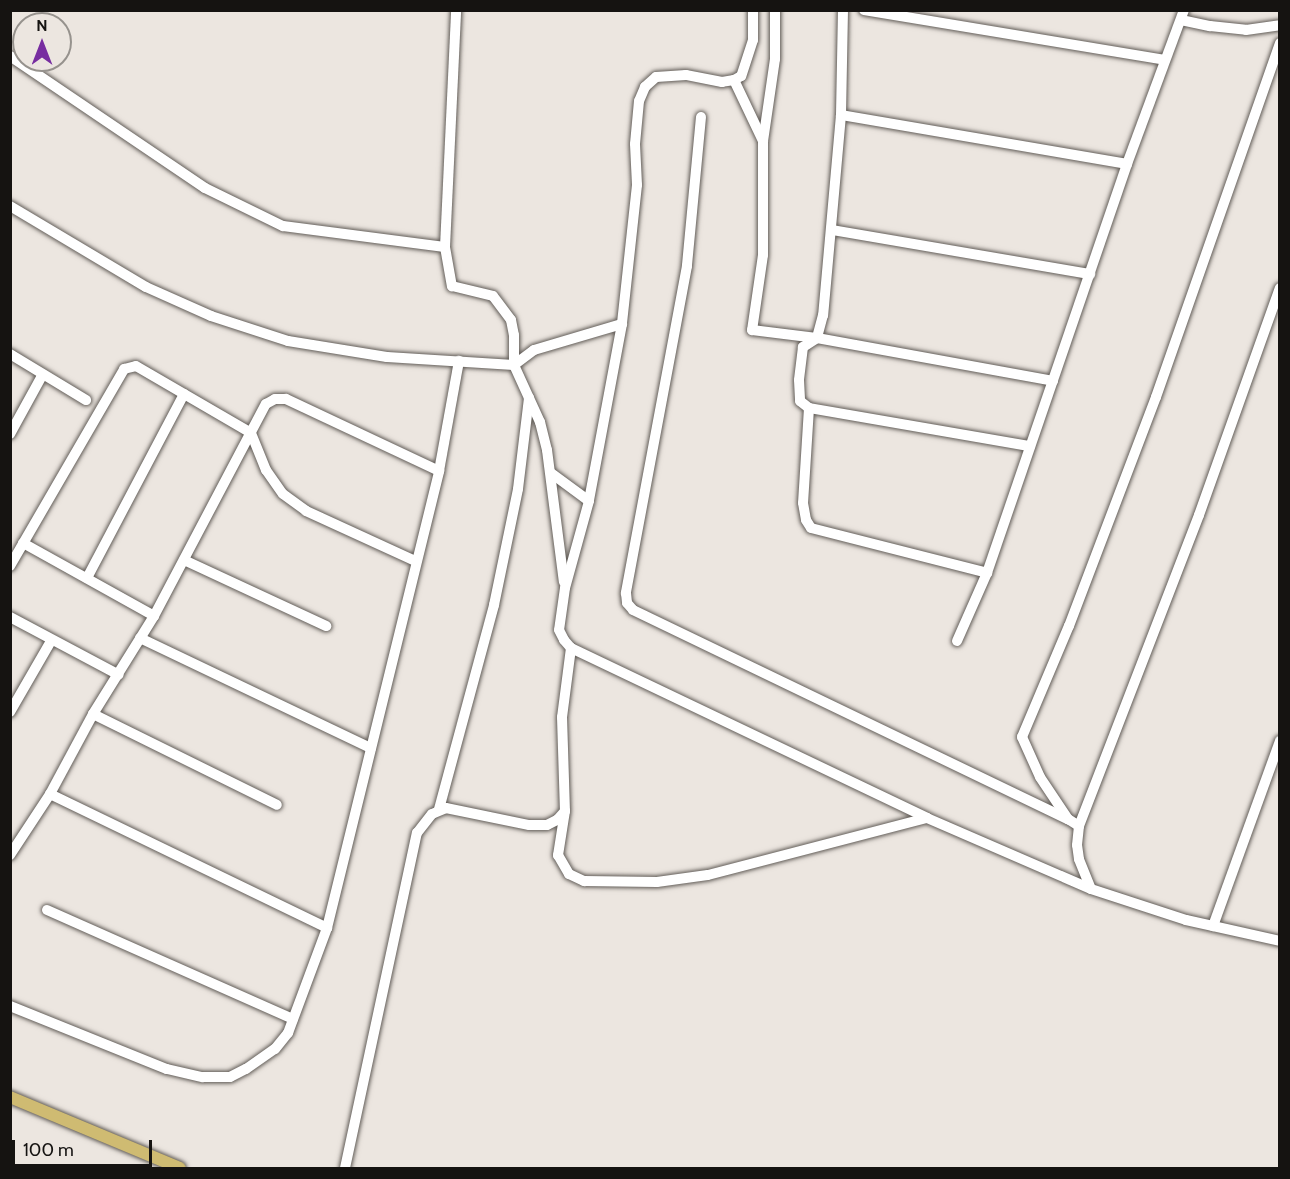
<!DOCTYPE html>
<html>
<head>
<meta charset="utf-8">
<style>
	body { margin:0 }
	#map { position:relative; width:1290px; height:1179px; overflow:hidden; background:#ece6e0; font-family:Cabin,sans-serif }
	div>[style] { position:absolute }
	.roads { filter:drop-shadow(0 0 2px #625d58) drop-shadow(0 0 2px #625d58) }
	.minor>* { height:10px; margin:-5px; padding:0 5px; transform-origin:5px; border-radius:5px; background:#fff }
	.major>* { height:12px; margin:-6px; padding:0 6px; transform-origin:6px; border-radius:6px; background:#cfbb72 }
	span { translate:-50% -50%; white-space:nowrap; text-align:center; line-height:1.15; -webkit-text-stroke:6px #ece6e0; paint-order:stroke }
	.frame { position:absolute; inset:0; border:12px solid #151311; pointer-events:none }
	.north { position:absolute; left:12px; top:12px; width:60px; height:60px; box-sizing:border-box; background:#ece6e0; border:2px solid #96928d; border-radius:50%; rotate:0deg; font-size:16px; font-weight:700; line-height:24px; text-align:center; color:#151311 }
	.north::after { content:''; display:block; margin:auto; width:21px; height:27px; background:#772da0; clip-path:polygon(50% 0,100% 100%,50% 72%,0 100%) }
	.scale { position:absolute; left:12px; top:1140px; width:140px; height:27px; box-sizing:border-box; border:3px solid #151311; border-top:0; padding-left:8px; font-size:18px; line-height:21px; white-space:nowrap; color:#151311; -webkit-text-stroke:4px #ece6e0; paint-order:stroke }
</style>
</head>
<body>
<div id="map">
	<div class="roads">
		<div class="minor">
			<div style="left:753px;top:10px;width:30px;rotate:90deg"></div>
			<div style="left:753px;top:40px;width:38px;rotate:108deg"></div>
			<div style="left:741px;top:76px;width:8px;rotate:150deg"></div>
			<div style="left:734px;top:80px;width:12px;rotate:171deg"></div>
			<div style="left:722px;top:82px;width:37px;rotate:-169deg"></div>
			<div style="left:686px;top:75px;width:30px;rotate:176deg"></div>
			<div style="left:656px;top:77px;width:15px;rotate:138deg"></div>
			<div style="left:645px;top:87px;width:15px;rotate:113deg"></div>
			<div style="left:639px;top:101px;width:43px;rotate:95.3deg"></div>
			<div style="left:635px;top:144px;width:41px;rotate:87.2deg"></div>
			<div style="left:637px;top:185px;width:140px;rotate:96.2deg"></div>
			<div style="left:622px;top:324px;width:180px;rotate:100.6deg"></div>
			<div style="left:589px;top:501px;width:90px;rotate:105.4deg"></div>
			<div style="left:565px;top:588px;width:42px;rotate:98.1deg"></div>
			<div style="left:559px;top:630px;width:11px;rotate:63deg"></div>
			<div style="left:564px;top:640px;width:11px;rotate:49deg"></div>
			<div style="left:571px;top:648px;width:395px;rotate:25.5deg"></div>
			<div style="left:775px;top:10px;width:49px;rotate:90deg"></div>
			<div style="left:775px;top:59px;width:83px;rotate:98.3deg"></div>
			<div style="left:763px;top:141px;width:114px;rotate:90deg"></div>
			<div style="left:763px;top:255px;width:76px;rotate:98.3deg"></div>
			<div style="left:752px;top:330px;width:65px;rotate:7deg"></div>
			<div style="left:817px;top:338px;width:240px;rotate:10.3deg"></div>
			<div style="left:843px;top:10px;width:105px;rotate:91.1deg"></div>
			<div style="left:841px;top:115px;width:201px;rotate:95.1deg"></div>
			<div style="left:823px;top:315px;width:24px;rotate:105deg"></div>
			<div style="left:817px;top:338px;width:17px;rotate:147deg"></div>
			<div style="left:803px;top:347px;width:33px;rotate:97deg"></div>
			<div style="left:799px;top:380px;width:21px;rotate:87deg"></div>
			<div style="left:800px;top:401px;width:11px;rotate:38deg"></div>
			<div style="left:809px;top:408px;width:224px;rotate:9.8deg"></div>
			<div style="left:864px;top:10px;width:305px;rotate:9.4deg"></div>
			<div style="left:1181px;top:20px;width:30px;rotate:12deg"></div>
			<div style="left:1210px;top:26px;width:36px;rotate:6deg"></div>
			<div style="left:1246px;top:30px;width:34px;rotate:-8deg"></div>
			<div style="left:10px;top:56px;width:235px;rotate:34.1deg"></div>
			<div style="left:205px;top:188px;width:87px;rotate:26deg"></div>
			<div style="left:283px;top:226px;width:163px;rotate:7.4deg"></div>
			<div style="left:445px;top:247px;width:40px;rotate:80deg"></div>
			<div style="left:452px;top:286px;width:42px;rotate:13.7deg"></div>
			<div style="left:493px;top:296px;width:30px;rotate:53deg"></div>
			<div style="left:511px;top:320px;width:15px;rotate:79deg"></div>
			<div style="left:514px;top:335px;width:30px;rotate:90deg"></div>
			<div style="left:514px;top:365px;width:63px;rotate:65.5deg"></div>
			<div style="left:540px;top:422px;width:29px;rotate:76deg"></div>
			<div style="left:547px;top:450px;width:133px;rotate:82.7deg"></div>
			<div style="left:734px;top:80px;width:68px;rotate:64.6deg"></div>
			<div style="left:841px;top:115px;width:290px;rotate:9.7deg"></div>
			<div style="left:701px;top:117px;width:150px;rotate:95.4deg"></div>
			<div style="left:687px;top:266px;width:333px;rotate:100.6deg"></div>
			<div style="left:626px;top:593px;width:10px;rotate:84deg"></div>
			<div style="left:627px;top:603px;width:9px;rotate:49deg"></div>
			<div style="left:633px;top:610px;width:483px;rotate:25.7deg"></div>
			<div style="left:10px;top:206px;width:158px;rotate:30.8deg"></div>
			<div style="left:146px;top:287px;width:71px;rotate:24deg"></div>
			<div style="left:211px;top:316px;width:81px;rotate:18deg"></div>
			<div style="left:288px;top:341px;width:100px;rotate:9.2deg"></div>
			<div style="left:387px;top:357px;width:127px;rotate:3.6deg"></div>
			<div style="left:514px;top:365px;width:25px;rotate:-37deg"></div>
			<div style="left:534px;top:350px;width:92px;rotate:-16.5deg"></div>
			<div style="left:832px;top:230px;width:262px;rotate:9.7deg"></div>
			<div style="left:445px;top:247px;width:237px;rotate:-87.3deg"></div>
			<div style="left:10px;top:354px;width:89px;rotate:31.2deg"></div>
			<div style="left:809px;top:408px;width:95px;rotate:93.6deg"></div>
			<div style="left:803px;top:503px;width:17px;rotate:80deg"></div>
			<div style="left:806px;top:520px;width:9px;rotate:58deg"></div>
			<div style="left:811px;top:528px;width:182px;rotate:14.3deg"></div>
			<div style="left:10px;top:434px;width:68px;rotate:-61.2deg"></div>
			<div style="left:551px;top:473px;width:47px;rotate:36.4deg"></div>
			<div style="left:23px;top:543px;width:150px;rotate:29.1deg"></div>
			<div style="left:184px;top:560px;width:157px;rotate:24.9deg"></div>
			<div style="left:10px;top:566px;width:228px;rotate:-59.9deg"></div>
			<div style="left:124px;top:369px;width:12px;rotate:-14deg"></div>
			<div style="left:136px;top:366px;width:133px;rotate:30.2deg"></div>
			<div style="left:251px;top:433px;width:40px;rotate:68deg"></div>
			<div style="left:266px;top:470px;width:29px;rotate:55deg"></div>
			<div style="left:283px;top:494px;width:29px;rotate:36deg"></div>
			<div style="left:306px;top:511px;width:120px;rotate:24.6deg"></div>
			<div style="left:87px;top:578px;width:208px;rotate:-62.2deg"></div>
			<div style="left:10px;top:617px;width:123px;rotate:28deg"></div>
			<div style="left:140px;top:638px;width:256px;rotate:25.5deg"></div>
			<div style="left:957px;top:641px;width:74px;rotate:-66.2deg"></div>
			<div style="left:987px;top:573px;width:432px;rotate:-71.1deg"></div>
			<div style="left:1127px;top:164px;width:164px;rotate:-69.7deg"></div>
			<div style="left:571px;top:648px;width:70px;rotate:97.4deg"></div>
			<div style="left:562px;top:717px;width:94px;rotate:88.2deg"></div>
			<div style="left:565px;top:811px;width:45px;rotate:99deg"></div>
			<div style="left:558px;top:855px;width:22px;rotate:60deg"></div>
			<div style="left:569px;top:874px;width:17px;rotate:25deg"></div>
			<div style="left:584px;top:881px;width:73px;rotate:0.8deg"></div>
			<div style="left:657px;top:882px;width:51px;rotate:-7.8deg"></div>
			<div style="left:708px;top:875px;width:226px;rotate:-14.6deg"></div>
			<div style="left:927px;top:818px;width:179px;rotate:23.4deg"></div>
			<div style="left:1091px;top:889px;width:100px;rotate:18.1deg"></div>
			<div style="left:1186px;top:920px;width:96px;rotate:12.6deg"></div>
			<div style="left:10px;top:712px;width:82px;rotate:-60deg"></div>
			<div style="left:93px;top:714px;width:205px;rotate:26.3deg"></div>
			<div style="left:50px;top:794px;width:308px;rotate:25.8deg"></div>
			<div style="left:439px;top:809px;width:211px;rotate:-74.9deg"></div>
			<div style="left:494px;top:605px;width:118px;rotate:-78.3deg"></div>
			<div style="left:518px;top:489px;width:92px;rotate:-83.1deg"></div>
			<div style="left:1079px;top:826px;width:333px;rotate:-68.9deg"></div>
			<div style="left:1199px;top:515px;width:241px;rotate:-70.4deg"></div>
			<div style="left:10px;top:855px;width:73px;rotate:-56.7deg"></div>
			<div style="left:50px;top:794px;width:91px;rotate:-61.7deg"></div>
			<div style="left:93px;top:714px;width:115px;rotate:-58.1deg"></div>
			<div style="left:154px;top:616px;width:240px;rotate:-62.2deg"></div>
			<div style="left:266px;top:404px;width:10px;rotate:-29deg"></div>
			<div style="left:275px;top:399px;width:11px"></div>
			<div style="left:286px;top:399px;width:169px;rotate:25.2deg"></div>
			<div style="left:1091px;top:889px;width:32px;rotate:-112deg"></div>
			<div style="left:1079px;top:859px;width:14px;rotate:-98deg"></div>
			<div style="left:1077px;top:845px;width:19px;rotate:-84deg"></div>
			<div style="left:1079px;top:826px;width:13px;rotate:-148deg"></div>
			<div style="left:1068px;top:819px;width:50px;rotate:-123.7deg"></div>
			<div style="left:1040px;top:777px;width:44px;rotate:-114.2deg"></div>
			<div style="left:1022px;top:737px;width:121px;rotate:-67.1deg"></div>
			<div style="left:1069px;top:626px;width:245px;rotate:-69.2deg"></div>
			<div style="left:1156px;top:397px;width:375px;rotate:-70.7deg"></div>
			<div style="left:47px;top:910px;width:269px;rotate:23.9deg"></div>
			<div style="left:1213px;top:926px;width:197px;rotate:-70.1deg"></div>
			<div style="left:10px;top:1006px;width:169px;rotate:21.9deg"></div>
			<div style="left:167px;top:1069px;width:37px;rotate:13deg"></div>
			<div style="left:203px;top:1077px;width:27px"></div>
			<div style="left:230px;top:1077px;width:18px;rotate:-27deg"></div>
			<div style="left:246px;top:1069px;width:35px;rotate:-35deg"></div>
			<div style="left:275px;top:1049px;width:21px;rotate:-51deg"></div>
			<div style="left:288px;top:1033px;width:112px;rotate:-69.6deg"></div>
			<div style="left:327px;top:928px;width:471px;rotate:-76.2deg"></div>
			<div style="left:439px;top:471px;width:112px;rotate:-79.7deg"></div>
			<div style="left:345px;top:1168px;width:343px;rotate:-77.9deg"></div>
			<div style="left:417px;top:833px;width:24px;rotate:-52deg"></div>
			<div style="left:432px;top:814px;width:15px;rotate:-23deg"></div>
			<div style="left:446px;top:808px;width:85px;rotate:11.6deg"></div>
			<div style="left:529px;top:825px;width:18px"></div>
			<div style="left:547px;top:825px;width:11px;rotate:-27deg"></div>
			<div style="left:557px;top:820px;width:12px;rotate:-48deg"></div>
		</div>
		<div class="major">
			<div style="left:10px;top:1097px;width:184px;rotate:22.7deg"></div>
		</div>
	</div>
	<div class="frame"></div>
	<div class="north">N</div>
	<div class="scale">100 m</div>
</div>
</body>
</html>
